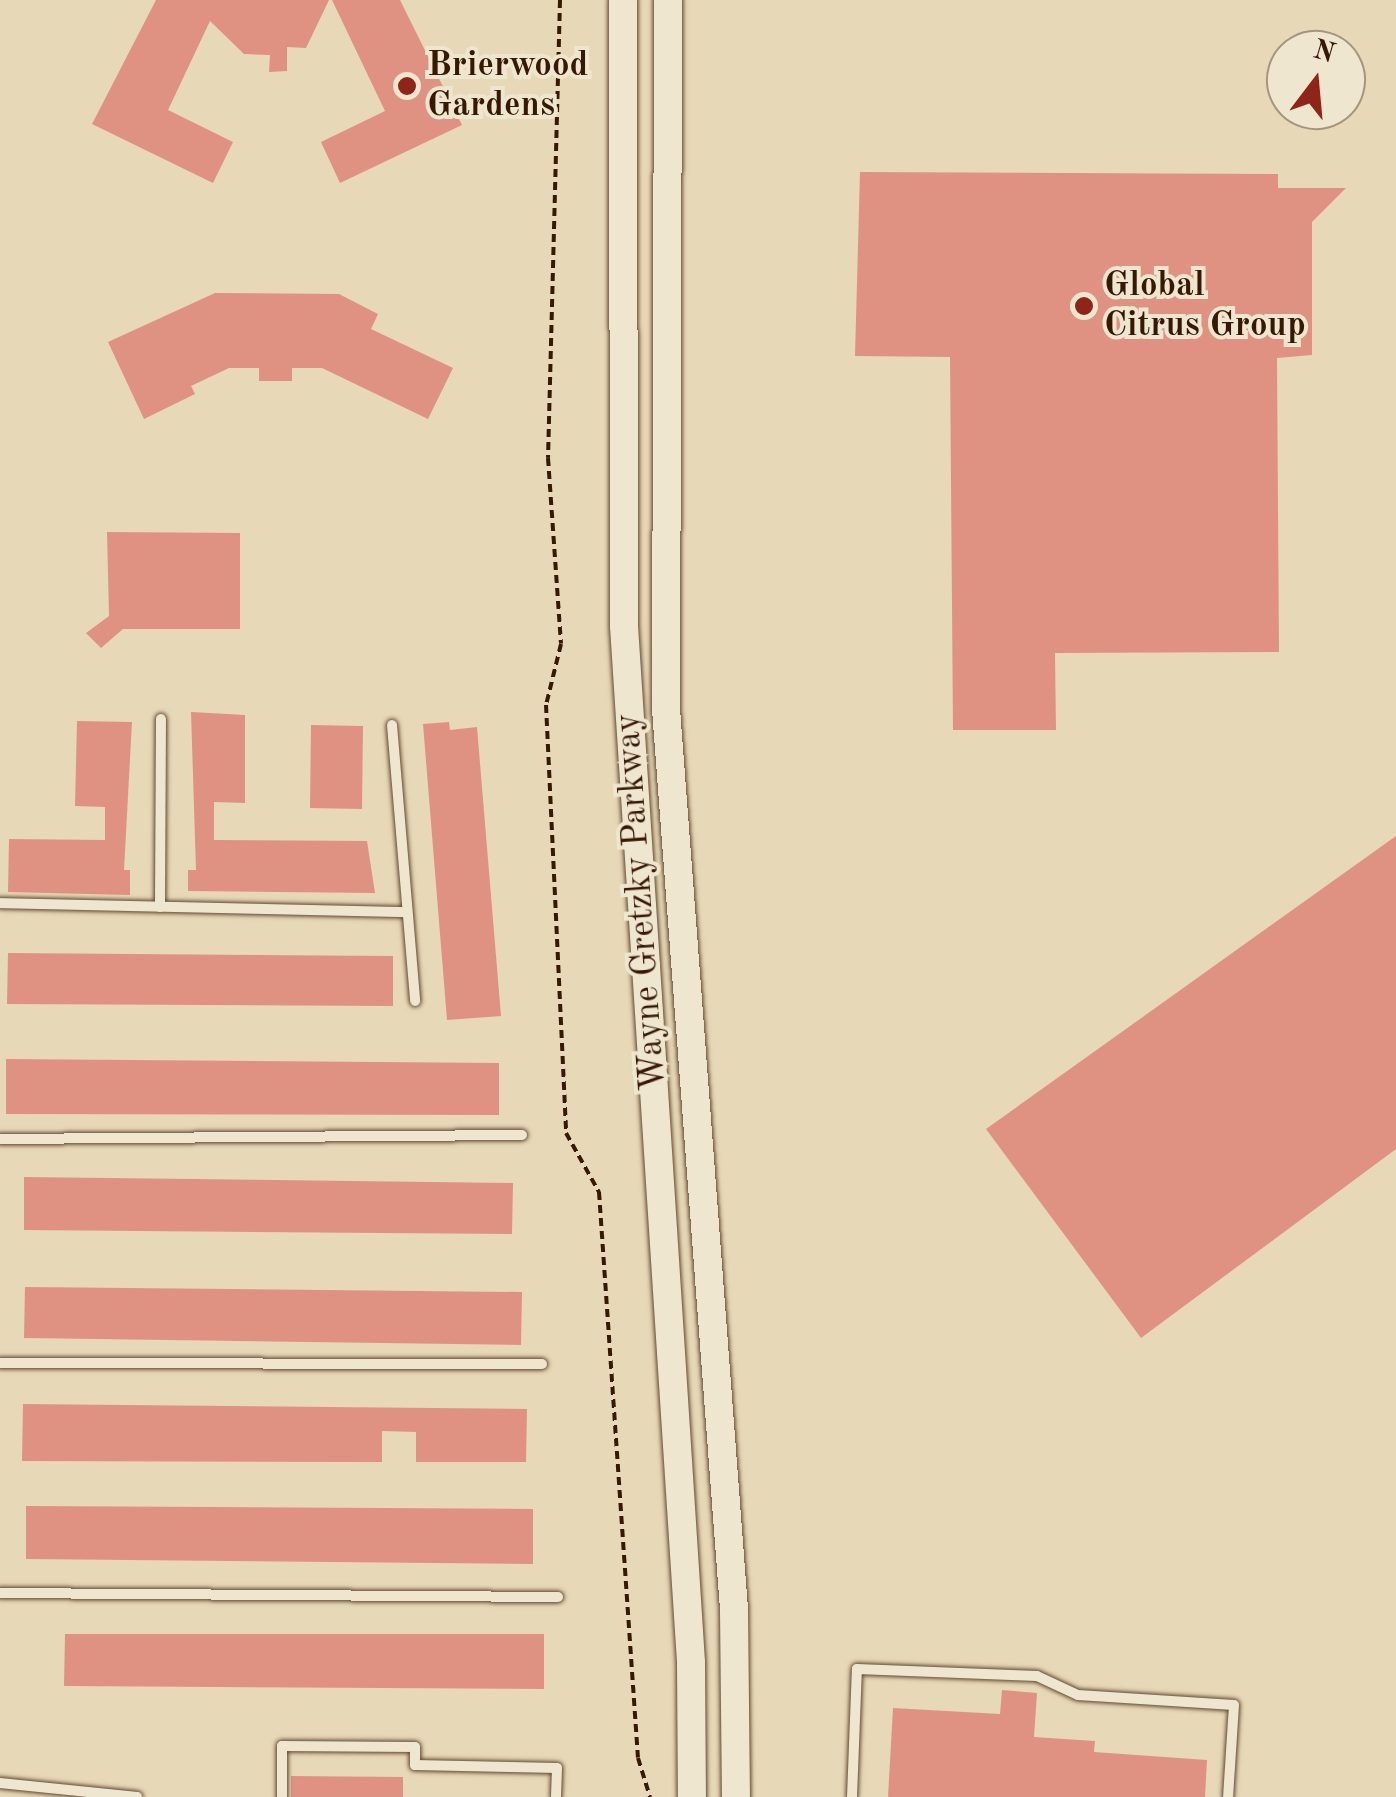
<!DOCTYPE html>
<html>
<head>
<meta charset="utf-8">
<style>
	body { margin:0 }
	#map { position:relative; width:1396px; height:1797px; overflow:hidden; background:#e7d8b7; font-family:"Old Standard TT",serif }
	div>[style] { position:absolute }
	.building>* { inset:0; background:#df9282 }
	.path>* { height:4px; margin-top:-2px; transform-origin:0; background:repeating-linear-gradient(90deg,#371903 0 8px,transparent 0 13px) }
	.roads { filter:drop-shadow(0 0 2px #634930) drop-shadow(0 0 2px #634930) }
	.lane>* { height:10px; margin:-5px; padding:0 5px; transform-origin:5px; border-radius:5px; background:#efe6d0 }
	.secondary>* { height:28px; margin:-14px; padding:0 14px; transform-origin:14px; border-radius:14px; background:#efe6d0 }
	.dots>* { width:28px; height:28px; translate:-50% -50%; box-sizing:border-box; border:5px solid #efe6d0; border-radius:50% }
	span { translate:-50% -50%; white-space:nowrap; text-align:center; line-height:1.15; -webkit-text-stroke:8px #efe6d0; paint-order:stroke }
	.poi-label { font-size:35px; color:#371903; font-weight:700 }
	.left { translate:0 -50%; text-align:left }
	.street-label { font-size:35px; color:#371903 }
	.north { position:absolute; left:1266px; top:30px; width:100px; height:100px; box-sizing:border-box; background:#efe6d0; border:2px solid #a5947e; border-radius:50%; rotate:16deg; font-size:28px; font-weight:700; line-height:40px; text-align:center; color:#371903 }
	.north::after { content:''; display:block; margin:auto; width:35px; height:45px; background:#8f2418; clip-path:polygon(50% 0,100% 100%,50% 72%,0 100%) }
</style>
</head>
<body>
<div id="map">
	<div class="building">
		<div style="clip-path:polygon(156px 0,329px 0,306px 48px,287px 47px,287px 71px,269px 72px,270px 55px,244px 54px,210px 21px,168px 110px,233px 142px,213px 183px,92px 124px)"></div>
		<div style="clip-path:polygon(332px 0,400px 0,462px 125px,340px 183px,321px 142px,385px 111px)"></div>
		<div style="clip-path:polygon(860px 172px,1278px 174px,1278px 188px,1346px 188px,1312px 222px,1312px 355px,1277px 358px,1279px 652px,1055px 653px,1056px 730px,953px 730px,950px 357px,855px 356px)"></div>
		<div style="clip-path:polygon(215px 293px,339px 294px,378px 314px,371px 329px,453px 368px,428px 419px,322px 368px,292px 368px,292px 381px,259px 381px,259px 368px,229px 368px,191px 386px,195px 394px,144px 419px,108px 342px)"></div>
		<div style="clip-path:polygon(107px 532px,240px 533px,240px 629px,123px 629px,101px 648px,86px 633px,109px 616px)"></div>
		<div style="clip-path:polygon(191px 712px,245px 715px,245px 803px,214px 802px,214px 840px,367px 841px,375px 893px,188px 891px,188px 870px,196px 870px)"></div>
		<div style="clip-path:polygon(77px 721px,132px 722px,124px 870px,130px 870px,130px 895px,8px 892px,9px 839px,105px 840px,105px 807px,75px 806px)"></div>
		<div style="clip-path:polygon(449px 722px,450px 730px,477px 727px,501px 1016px,447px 1020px,423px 724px)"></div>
		<div style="clip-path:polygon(311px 725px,363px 726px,362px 809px,310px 808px)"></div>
		<div style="clip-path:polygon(1396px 836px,1396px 1149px,1141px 1338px,986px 1129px)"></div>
		<div style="clip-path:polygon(8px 953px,393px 956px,393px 1006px,7px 1004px)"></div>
		<div style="clip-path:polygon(6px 1059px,499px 1063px,499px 1115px,6px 1114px)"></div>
		<div style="clip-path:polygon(24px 1177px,513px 1183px,512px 1234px,24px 1230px)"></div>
		<div style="clip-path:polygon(25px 1287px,522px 1292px,521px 1345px,24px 1338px)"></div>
		<div style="clip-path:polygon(23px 1404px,527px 1409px,526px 1462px,416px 1462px,416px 1432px,382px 1431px,382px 1462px,22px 1461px)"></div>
		<div style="clip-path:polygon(26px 1506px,533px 1509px,533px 1564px,26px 1559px)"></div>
		<div style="clip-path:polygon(65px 1634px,544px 1634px,544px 1689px,64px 1686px)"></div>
		<div style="clip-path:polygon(1002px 1690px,1037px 1693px,1034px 1737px,1095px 1741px,1094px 1752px,1207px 1760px,1205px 1797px,888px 1797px,893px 1708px,1000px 1714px)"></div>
		<div style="clip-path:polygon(291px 1776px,403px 1777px,403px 1797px,291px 1797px)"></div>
	</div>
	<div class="path">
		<div style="left:560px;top:0;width:458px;rotate:91.5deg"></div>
		<div style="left:548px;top:458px;width:186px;rotate:86deg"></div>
		<div style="left:561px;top:644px;width:63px;rotate:103.8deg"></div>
		<div style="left:546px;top:705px;width:428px;rotate:87.3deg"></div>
		<div style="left:566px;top:1133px;width:68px;rotate:60.8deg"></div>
		<div style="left:599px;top:1192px;width:567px;rotate:86.06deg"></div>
		<div style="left:638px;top:1758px;width:41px;rotate:72.9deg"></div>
	</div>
	<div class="roads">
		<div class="lane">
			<div style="left:392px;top:725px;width:277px;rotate:85.2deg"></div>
			<div style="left:0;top:903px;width:406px;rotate:1.3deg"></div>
			<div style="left:160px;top:907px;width:188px;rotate:-89.7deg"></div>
			<div style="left:0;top:1139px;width:522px;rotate:-0.44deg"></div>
			<div style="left:0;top:1363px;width:542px;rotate:0.11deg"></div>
			<div style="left:0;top:1593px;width:558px;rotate:0.41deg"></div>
			<div style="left:0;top:1783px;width:138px;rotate:5.8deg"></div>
			<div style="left:282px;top:1797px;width:51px;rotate:-90deg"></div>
			<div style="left:282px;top:1746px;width:133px;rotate:0.4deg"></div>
			<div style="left:415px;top:1747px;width:18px;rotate:90deg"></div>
			<div style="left:415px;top:1765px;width:142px;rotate:1.2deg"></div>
			<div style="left:557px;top:1768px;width:29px;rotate:92deg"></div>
			<div style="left:852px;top:1797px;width:128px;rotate:-87.8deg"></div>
			<div style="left:857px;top:1669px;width:180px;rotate:2.2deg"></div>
			<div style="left:1037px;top:1676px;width:45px;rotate:24.9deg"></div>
			<div style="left:1078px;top:1695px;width:156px;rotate:3.7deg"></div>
			<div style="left:1234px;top:1705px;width:92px;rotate:93.7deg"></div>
		</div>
		<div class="secondary">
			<div style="left:623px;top:0;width:626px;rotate:89.91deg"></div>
			<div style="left:624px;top:626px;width:1039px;rotate:86.3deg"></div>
			<div style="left:691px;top:1663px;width:134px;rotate:89.6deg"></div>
			<div style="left:668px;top:0;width:709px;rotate:90.16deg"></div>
			<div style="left:666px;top:709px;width:904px;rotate:85.68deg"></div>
			<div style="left:734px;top:1610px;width:187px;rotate:89.4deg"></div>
		</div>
	</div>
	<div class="dots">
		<div style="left:407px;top:86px;background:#8f2418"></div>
		<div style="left:1084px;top:306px;background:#8f2418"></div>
	</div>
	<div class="poi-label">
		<span class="left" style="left:427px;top:86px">Brierwood<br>Gardens</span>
		<span class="left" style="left:1104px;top:306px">Global<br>Citrus Group</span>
	</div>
	<div class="street-label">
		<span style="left:642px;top:902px;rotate:-94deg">Wayne Gretzky Parkway</span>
	</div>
	<div class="north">N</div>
</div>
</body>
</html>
